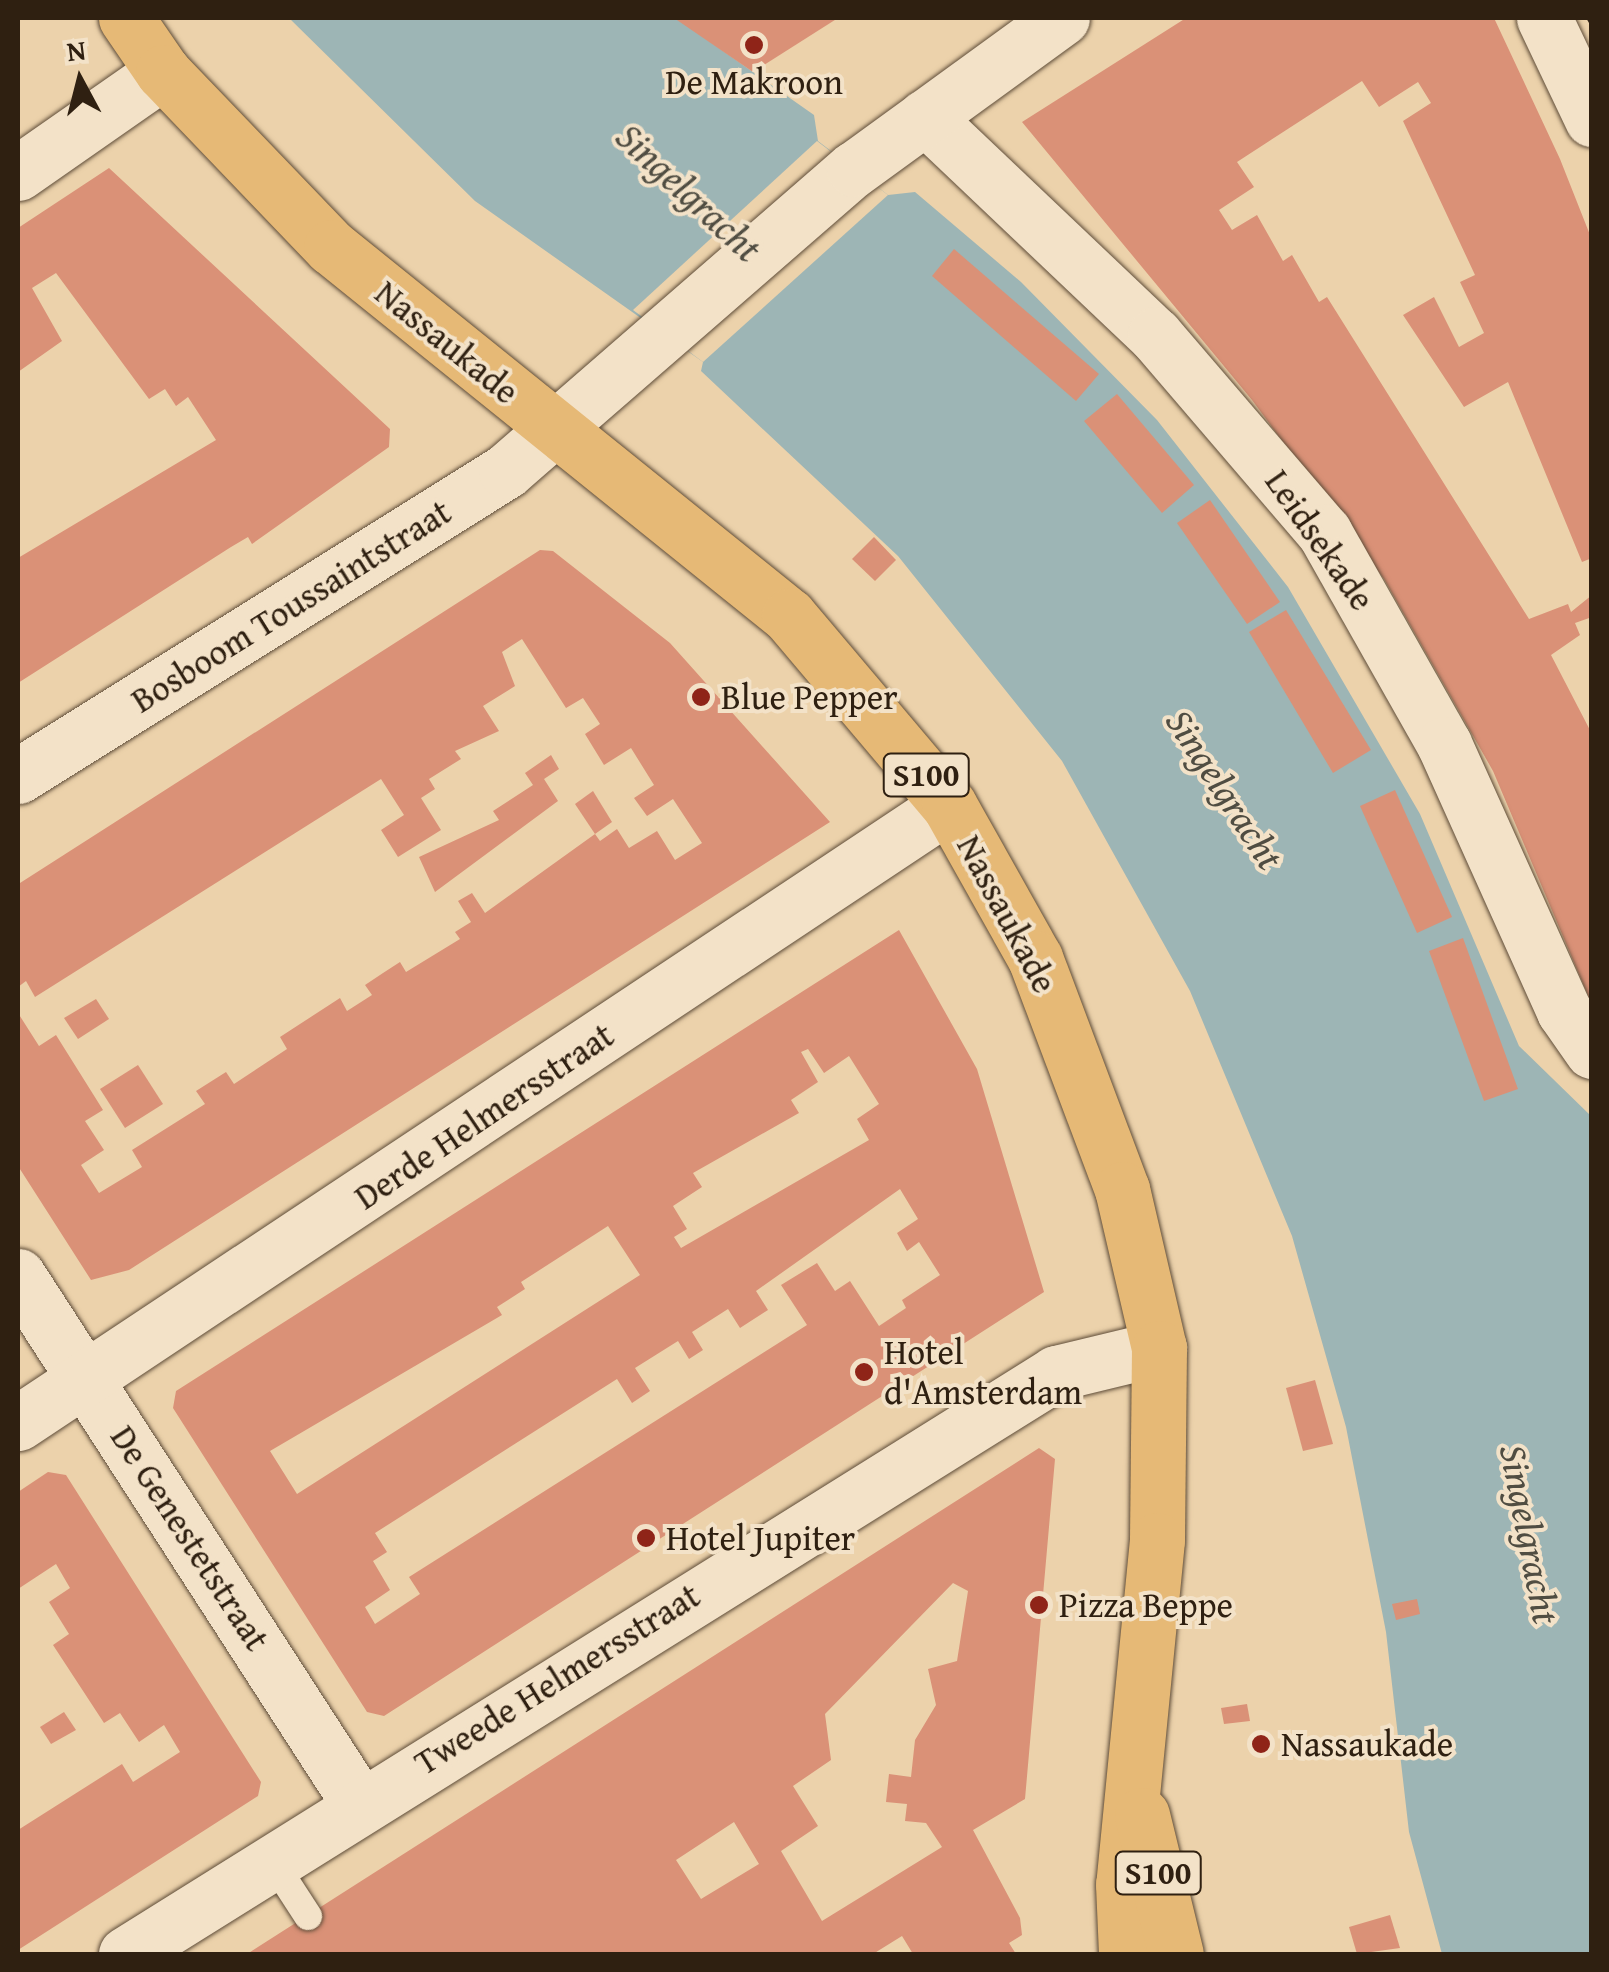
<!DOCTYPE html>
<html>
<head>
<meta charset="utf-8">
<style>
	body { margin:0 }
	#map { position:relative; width:1609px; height:1972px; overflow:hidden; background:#ecd2ab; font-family:"Gentium Book Plus",serif }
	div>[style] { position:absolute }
	.water>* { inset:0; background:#9db5b5 }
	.pier>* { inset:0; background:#ecd2ab }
	.building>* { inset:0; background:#da9177 }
	.roads { filter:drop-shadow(0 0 2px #5e4c38) drop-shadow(0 0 2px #5e4c38) }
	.lane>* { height:28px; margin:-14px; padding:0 14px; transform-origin:14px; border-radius:14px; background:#f3e2c8 }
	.street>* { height:55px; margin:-27.5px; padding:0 27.5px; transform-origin:27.5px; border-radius:27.5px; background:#f3e2c8 }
	.primary>* { height:55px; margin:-27.5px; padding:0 27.5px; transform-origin:27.5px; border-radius:27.5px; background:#e6b976 }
	.tram>* { height:2.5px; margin:-1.25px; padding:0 1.25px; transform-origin:1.25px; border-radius:1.25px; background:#2f2011 }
	.dots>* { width:28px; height:28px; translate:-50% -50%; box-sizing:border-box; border:5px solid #f3e2c8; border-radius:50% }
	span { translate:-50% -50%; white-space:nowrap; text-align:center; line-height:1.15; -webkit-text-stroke:8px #f3e2c8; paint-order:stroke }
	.shield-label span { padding:2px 8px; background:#f3e2c8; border:2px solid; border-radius:8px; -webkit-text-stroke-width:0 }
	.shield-label { font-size:32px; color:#2f2011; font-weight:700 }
	.poi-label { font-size:35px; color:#2f2011 }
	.left { translate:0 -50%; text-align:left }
	.street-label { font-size:35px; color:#2f2011 }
	.water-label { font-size:38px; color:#504d42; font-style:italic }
	.frame { position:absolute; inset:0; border:20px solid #2f2011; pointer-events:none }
	.north { position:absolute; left:30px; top:30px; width:100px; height:100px; -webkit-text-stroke:8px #f3e2c8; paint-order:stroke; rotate:353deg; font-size:28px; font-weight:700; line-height:40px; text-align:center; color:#2f2011 }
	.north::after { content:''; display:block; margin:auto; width:35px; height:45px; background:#2f2011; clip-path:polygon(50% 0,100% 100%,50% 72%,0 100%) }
</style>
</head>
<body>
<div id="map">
	<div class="water">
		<div style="clip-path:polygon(289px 18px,676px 18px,814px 115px,818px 141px,888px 195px,915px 192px,1021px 282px,1157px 420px,1288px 587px,1420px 814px,1519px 1046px,1591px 1116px,1591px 1954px,1442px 1954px,1409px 1832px,1386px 1632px,1346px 1427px,1292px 1236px,1190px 991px,1062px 761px,898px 556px,701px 371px,703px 362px,475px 201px)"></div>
	</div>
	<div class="pier">
		<div style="clip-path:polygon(817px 141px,888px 195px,703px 362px,633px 310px)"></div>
	</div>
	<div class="building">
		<div style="clip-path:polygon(674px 18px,838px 18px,753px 72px)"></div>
		<div style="clip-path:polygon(1186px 18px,1494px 18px,1560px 159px,1592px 240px,1592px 558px,1582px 562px,1508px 382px,1464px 407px,1403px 315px,1434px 297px,1459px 347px,1484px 333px,1460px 282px,1475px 275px,1403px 121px,1431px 103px,1418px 82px,1379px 107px,1362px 81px,1237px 162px,1254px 187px,1219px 210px,1232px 230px,1257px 215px,1283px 261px,1292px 255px,1319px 302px,1327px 297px,1529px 619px,1568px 604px,1571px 612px,1592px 595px,1592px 617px,1575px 623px,1580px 635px,1551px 655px,1592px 734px,1592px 1005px,1493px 771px,1384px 579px,1252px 400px,1022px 122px)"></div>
		<div style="clip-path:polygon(109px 168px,390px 429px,389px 447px,252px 544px,248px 537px,231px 547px,18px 683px,18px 558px,216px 440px,188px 397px,176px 406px,165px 389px,149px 399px,56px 273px,32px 288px,62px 341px,18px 372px,18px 228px)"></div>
		<div style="clip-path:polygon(954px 249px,1099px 374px,1076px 401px,932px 276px)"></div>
		<div style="clip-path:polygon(1117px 394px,1194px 485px,1162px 513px,1084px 421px)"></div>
		<div style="clip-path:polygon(1210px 500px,1280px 602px,1247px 624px,1177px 523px)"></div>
		<div style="clip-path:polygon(874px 537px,896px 560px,875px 581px,852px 559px)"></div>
		<div style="clip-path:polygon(540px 550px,553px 551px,670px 643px,830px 822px,129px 1270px,91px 1280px,18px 1166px,18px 1013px,39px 1046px,56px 1035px,103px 1110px,85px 1121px,104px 1150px,81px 1165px,99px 1193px,142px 1167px,132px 1150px,205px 1104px,196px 1091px,226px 1072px,234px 1084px,287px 1049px,280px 1037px,340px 998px,347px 1011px,372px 995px,365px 985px,383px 973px,400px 962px,406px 972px,460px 939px,455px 932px,471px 922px,458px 901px,472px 893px,485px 913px,595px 834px,600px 841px,617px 829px,629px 848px,657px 831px,675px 860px,702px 843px,673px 799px,647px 816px,634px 798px,654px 785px,631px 748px,604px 765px,585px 734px,600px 724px,583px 698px,566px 708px,522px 639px,502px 652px,515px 686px,483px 706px,499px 731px,455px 751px,461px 759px,429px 779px,435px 789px,421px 798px,441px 830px,398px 857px,381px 830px,404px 815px,381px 779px,35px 997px,26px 981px,18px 987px,20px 883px)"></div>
		<div style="clip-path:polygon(1286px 610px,1371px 750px,1333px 773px,1249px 632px)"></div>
		<div style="clip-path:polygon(551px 755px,559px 769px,544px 779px,558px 801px,435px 892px,419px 857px,499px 820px,493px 811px,533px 785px,525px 773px)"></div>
		<div style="clip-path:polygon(1395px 790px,1452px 917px,1417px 933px,1360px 806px)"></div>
		<div style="clip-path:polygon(593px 791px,612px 822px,595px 834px,575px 804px)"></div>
		<div style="clip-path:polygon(evenodd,899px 930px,977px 1069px,1044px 1292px,384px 1716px,367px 1712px,173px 1408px,176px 1391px,899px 930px,808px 1049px,824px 1073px,849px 1056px,879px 1104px,857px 1119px,869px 1140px,681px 1248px,674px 1237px,687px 1229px,673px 1206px,702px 1187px,693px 1173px,799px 1113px,791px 1100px,818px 1082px,801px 1052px,808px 1049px,899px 930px,900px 1189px,918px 1219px,897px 1233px,907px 1251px,919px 1242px,940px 1275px,902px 1300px,906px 1308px,879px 1326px,850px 1281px,835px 1291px,817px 1263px,781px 1285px,807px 1325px,409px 1577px,420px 1594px,375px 1624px,365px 1607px,390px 1590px,373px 1561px,387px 1552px,375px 1533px,617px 1379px,632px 1403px,650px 1391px,635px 1368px,678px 1341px,689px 1359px,703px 1350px,692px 1332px,728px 1309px,740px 1328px,768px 1310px,756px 1291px,900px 1189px,899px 930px,608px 1226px,640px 1275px,297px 1494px,270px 1451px,502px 1315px,497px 1307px,525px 1289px,521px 1282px,608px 1226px)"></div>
		<div style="clip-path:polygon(1463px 938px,1518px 1089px,1484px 1101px,1429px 951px)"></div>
		<div style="clip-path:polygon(96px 999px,109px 1019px,78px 1039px,64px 1018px)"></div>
		<div style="clip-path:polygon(138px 1065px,163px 1104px,125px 1128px,100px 1089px)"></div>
		<div style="clip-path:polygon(1315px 1380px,1333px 1444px,1303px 1451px,1286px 1388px)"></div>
		<div style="clip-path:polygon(evenodd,1039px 1448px,1055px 1459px,1025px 1799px,973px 1830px,1020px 1918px,1022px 1935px,1009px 1943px,1016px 1954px,913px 1954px,902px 1936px,873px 1954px,247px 1954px,1039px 1448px,953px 1583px,968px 1591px,957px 1661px,928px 1669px,936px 1705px,915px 1740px,911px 1777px,889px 1774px,886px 1802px,907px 1804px,905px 1821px,926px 1823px,942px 1847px,822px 1921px,781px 1851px,818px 1826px,793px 1786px,831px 1760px,825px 1714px,953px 1583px,1039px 1448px,734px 1822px,759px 1864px,701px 1899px,676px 1860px,734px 1822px)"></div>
		<div style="clip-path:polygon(48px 1472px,66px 1475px,261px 1782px,258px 1796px,18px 1950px,18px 1830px,122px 1764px,133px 1782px,180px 1752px,164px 1725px,139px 1742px,120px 1713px,104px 1723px,53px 1645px,69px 1634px,49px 1602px,70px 1588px,56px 1564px,18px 1589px,18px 1492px)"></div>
		<div style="clip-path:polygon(1417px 1599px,1420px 1614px,1396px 1620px,1392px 1604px)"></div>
		<div style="clip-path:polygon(1247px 1704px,1250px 1721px,1224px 1724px,1221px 1708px)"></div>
		<div style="clip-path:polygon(64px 1712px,76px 1730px,51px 1744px,40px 1727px)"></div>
		<div style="clip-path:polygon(1390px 1915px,1400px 1948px,1357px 1954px,1349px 1927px)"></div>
	</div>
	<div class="roads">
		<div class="lane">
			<div style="left:271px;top:1859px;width:68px;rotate:57deg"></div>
		</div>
		<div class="street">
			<div style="left:1544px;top:18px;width:112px;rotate:64.6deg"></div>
			<div style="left:925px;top:117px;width:317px;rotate:43.5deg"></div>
			<div style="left:1155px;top:335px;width:260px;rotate:49.4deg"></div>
			<div style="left:1324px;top:532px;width:244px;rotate:60.5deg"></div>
			<div style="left:1444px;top:744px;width:293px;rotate:65.8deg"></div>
			<div style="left:1564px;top:1011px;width:49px;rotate:55deg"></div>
			<div style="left:18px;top:173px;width:177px;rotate:-34.9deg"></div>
			<div style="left:18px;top:776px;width:575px;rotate:-32.01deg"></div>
			<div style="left:506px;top:471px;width:461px;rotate:-41deg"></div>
			<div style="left:854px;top:169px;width:257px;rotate:-36deg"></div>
			<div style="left:18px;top:1276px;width:626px;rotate:57.12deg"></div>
			<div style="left:18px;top:1423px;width:1117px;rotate:-33.58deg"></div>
			<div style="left:126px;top:1954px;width:1097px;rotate:-31.99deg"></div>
			<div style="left:1056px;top:1373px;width:106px;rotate:-13.6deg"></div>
		</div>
		<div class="primary">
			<div style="left:126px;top:18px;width:65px;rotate:55.6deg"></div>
			<div style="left:163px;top:72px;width:243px;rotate:46.2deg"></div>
			<div style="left:331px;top:247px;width:588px;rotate:38.86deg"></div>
			<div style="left:789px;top:616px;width:248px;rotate:49.8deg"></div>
			<div style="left:949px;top:805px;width:176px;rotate:60.7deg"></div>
			<div style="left:1035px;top:958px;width:247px;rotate:69.4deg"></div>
			<div style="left:1122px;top:1189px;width:163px;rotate:76.9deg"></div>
			<div style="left:1159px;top:1348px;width:192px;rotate:90.6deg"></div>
			<div style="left:1157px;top:1540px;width:346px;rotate:95.6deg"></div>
			<div style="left:1123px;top:1884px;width:70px;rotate:87.5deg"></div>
			<div style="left:1142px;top:1815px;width:143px;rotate:76.3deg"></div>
		</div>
	</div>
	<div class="tram">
		<div style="left:1588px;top:18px;width:8px;rotate:60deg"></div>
	</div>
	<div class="dots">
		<div style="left:754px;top:45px;background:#8f2418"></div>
		<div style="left:701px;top:697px;background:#8f2418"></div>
		<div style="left:864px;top:1372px;background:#8f2418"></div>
		<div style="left:646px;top:1538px;background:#8f2418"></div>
		<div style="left:1039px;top:1605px;background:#8f2418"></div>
		<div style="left:1261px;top:1744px;background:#8f2418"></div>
	</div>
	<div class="shield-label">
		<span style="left:926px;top:775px">S100</span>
		<span style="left:1158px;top:1873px">S100</span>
	</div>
	<div class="poi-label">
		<span style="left:754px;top:82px">De Makroon</span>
		<span class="left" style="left:721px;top:697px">Blue Pepper</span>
		<span class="left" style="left:884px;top:1372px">Hotel<br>d'Amsterdam</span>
		<span class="left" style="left:666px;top:1538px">Hotel Jupiter</span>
		<span class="left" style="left:1059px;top:1605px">Pizza Beppe</span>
		<span class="left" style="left:1281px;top:1744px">Nassaukade</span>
	</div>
	<div class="street-label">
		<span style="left:447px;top:342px;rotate:39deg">Nassaukade</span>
		<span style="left:1320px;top:540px;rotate:55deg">Leidsekade</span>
		<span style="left:291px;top:606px;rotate:-32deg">Bosboom Toussaintstraat</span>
		<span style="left:1007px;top:914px;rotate:62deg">Nassaukade</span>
		<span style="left:484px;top:1116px;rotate:-34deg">Derde Helmersstraat</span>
		<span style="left:190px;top:1538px;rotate:57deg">De Genestetstraat</span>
		<span style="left:557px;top:1679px;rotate:-32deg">Tweede Helmersstraat</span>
	</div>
	<div class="water-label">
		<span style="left:689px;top:192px;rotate:43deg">Singelgracht</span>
		<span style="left:1225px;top:789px;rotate:57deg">Singelgracht</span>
		<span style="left:1530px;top:1534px;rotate:79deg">Singelgracht</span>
	</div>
	<div class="frame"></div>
	<div class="north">N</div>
</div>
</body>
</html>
